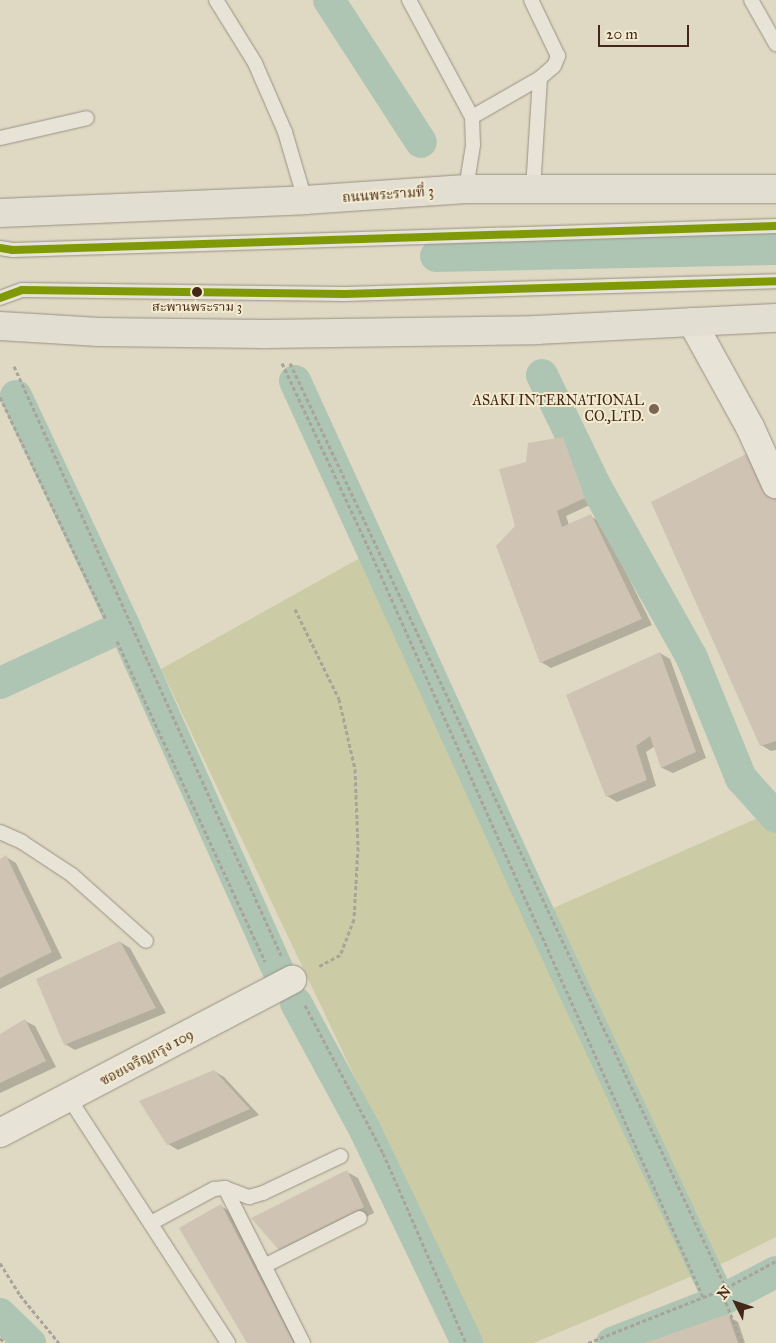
<!DOCTYPE html>
<html>
<head>
<meta charset="utf-8">
<style>
	body { margin:0 }
	#map { position:relative; width:776px; height:1343px; overflow:hidden; background:#dfd9c3; font-family:"IM FELL Great Primer","Noto Serif Thai",serif }
	div>[style] { position:absolute }
	.green>* { inset:0; background:#cbcca5 }
	.shadow>* { inset:0; background:#0003 }
	.canal>* { height:32px; margin:-16px; padding:0 16px; transform-origin:16px; border-radius:16px; background:#aec5b4 }
	.building>* { inset:0; background:#cfc3b3 }
	.path>* { height:3px; margin-top:-1.5px; transform-origin:0; background:repeating-linear-gradient(90deg,#a9a49a 0 4px,transparent 0 6.5px) }
	.roads { filter:drop-shadow(0 0 1px #999183) drop-shadow(0 0 1px #999183) }
	.lane>* { height:14px; margin:-7px; padding:0 7px; transform-origin:7px; border-radius:7px; background:#e7e3d7 }
	.street>* { height:28px; margin:-14px; padding:0 14px; transform-origin:14px; border-radius:14px; background:#e7e3d7 }
	.primary>* { height:28px; margin:-14px; padding:0 14px; transform-origin:14px; border-radius:14px; background:#e2ded1 }
	.bus-1>* { height:8px; margin:-4px; padding:0 4px; transform-origin:4px; border-radius:4px; background:#809a07 }
	.dots>* { width:14px; height:14px; translate:-50% -50%; box-sizing:border-box; border:2px solid #f3ebd0; border-radius:50% }
	span { translate:-50% -50%; white-space:nowrap; text-align:center; line-height:1.15; -webkit-text-stroke:4px #f3ebd0; paint-order:stroke }
	.bus-label { font-size:13px; color:#452717 }
	.street-label { font-size:14px; color:#452717 }
	.poi-label { font-size:14px; color:#452717 }
	.right { translate:-100% -50%; text-align:right }
	.north { position:absolute; left:711px; top:1278px; width:50px; height:50px; -webkit-text-stroke:4px #f3ebd0; paint-order:stroke; rotate:311deg; font-size:14px; font-weight:700; line-height:20px; text-align:center; color:#452717 }
	.north::after { content:''; display:block; margin:auto; width:18px; height:22px; background:#452717; clip-path:polygon(50% 0,100% 100%,50% 72%,0 100%) }
	.scale { position:absolute; left:598px; top:25px; width:91px; height:22px; box-sizing:border-box; border:2px solid #452717; border-top:0; padding-left:6px; font-size:15px; line-height:18px; white-space:nowrap; color:#452717; -webkit-text-stroke:4px #f3ebd0; paint-order:stroke }
</style>
</head>
<body>
<div id="map">
	<div class="green">
		<div style="clip-path:polygon(376px 549px,542px 913px,776px 810px,776px 1237px,730px 1260px,534px 1343px,481px 1343px,161px 669px)"></div>
	</div>
	<div class="shadow">
		<div style="clip-path:polygon(563px 439px,573px 445px,594px 503px,566px 516px,569px 525px,590px 516px,601px 522px,652px 625px,551px 668px,541px 662px,516px 527px,527px 463px)"></div>
		<div style="clip-path:polygon(762px 458px,776px 487px,776px 750px,771px 751px,761px 745px)"></div>
		<div style="clip-path:polygon(660px 653px,670px 659px,706px 758px,673px 773px,662px 768px,655px 746px,646px 752px,656px 786px,617px 802px,607px 796px)"></div>
		<div style="clip-path:polygon(6px 857px,16px 863px,62px 958px,0 989px,0 860px)"></div>
		<div style="clip-path:polygon(120px 942px,130px 948px,166px 1013px,75px 1050px,65px 1044px)"></div>
		<div style="clip-path:polygon(25px 1021px,35px 1026px,56px 1067px,0 1093px,0 1035px)"></div>
		<div style="clip-path:polygon(214px 1071px,224px 1077px,259px 1115px,178px 1150px,168px 1144px)"></div>
		<div style="clip-path:polygon(347px 1172px,358px 1178px,374px 1213px,290px 1255px,280px 1249px,253px 1218px)"></div>
		<div style="clip-path:polygon(221px 1206px,231px 1212px,300px 1343px,249px 1343px)"></div>
		<div style="clip-path:polygon(728px 1316px,738px 1322px,745px 1343px,648px 1343px)"></div>
	</div>
	<div class="canal">
		<div style="left:329px;top:0;width:169px;rotate:57.1deg"></div>
		<div style="left:436px;top:256px;width:340px;rotate:-1.2deg"></div>
		<div style="left:542px;top:375px;width:122px;rotate:64.3deg"></div>
		<div style="left:595px;top:485px;width:198px;rotate:60.7deg"></div>
		<div style="left:692px;top:658px;width:130px;rotate:67.8deg"></div>
		<div style="left:741px;top:778px;width:52px;rotate:48.1deg"></div>
		<div style="left:295px;top:381px;width:592px;rotate:65.43deg"></div>
		<div style="left:541px;top:919px;width:422px;rotate:64.9deg"></div>
		<div style="left:16px;top:396px;width:254px;rotate:64.8deg"></div>
		<div style="left:124px;top:626px;width:378px;rotate:65.9deg"></div>
		<div style="left:0;top:683px;width:136px;rotate:-24.7deg"></div>
		<div style="left:296px;top:1003px;width:145px;rotate:61.5deg"></div>
		<div style="left:365px;top:1130px;width:236px;rotate:64.4deg"></div>
		<div style="left:0;top:1314px;width:42px;rotate:44deg"></div>
		<div style="left:612px;top:1343px;width:116px;rotate:-21.3deg"></div>
		<div style="left:720px;top:1301px;width:63px;rotate:-27.4deg"></div>
	</div>
	<div class="building">
		<div style="clip-path:polygon(563px 437px,585px 498px,557px 511px,562px 527px,591px 514px,642px 619px,540px 663px,496px 546px,515px 526px,499px 469px,526px 462px,528px 443px)"></div>
		<div style="clip-path:polygon(752px 451px,776px 501px,776px 741px,760px 746px,651px 502px)"></div>
		<div style="clip-path:polygon(660px 652px,696px 752px,661px 768px,650px 736px,636px 746px,647px 780px,606px 797px,566px 695px)"></div>
		<div style="clip-path:polygon(6px 855px,52px 952px,0 978px,0 859px)"></div>
		<div style="clip-path:polygon(120px 941px,156px 1008px,64px 1045px,36px 979px)"></div>
		<div style="clip-path:polygon(25px 1019px,46px 1061px,0 1083px,0 1034px)"></div>
		<div style="clip-path:polygon(214px 1070px,250px 1109px,167px 1145px,139px 1101px)"></div>
		<div style="clip-path:polygon(347px 1170px,364px 1207px,279px 1250px,251px 1218px)"></div>
		<div style="clip-path:polygon(221px 1204px,294px 1343px,247px 1343px,179px 1228px)"></div>
		<div style="clip-path:polygon(728px 1314px,738px 1343px,645px 1343px)"></div>
	</div>
	<div class="path">
		<div style="left:282px;top:363px;width:208px;rotate:64.9deg"></div>
		<div style="left:370px;top:551px;width:817px;rotate:65.94deg"></div>
		<div style="left:290px;top:363px;width:1023px;rotate:64.76deg"></div>
		<div style="left:14px;top:366px;width:647px;rotate:65.61deg"></div>
		<div style="left:0;top:397px;width:246px;rotate:64.5deg"></div>
		<div style="left:295px;top:609px;width:100px;rotate:63.9deg"></div>
		<div style="left:339px;top:699px;width:72px;rotate:77.1deg"></div>
		<div style="left:355px;top:769px;width:78px;rotate:87.8deg"></div>
		<div style="left:358px;top:847px;width:72px;rotate:93.2deg"></div>
		<div style="left:354px;top:919px;width:39px;rotate:111deg"></div>
		<div style="left:340px;top:955px;width:26px;rotate:152deg"></div>
		<div style="left:117px;top:641px;width:353px;rotate:65.2deg"></div>
		<div style="left:305px;top:1005px;width:167px;rotate:62.2deg"></div>
		<div style="left:383px;top:1153px;width:207px;rotate:66.4deg"></div>
		<div style="left:0;top:1263px;width:38px;rotate:58deg"></div>
		<div style="left:20px;top:1295px;width:62px;rotate:50.9deg"></div>
		<div style="left:721px;top:1290px;width:57px;rotate:68.4deg"></div>
		<div style="left:0;top:1338px;width:7px;rotate:45deg"></div>
		<div style="left:588px;top:1343px;width:149px;rotate:-21.7deg"></div>
		<div style="left:726px;top:1288px;width:57px;rotate:-28.4deg"></div>
	</div>
	<div class="roads">
		<div class="lane">
			<div style="left:216px;top:0;width:74px;rotate:58.2deg"></div>
			<div style="left:255px;top:63px;width:75px;rotate:66.5deg"></div>
			<div style="left:285px;top:132px;width:71px;rotate:73.6deg"></div>
			<div style="left:409px;top:0;width:133px;rotate:61.7deg"></div>
			<div style="left:472px;top:117px;width:28px;rotate:88deg"></div>
			<div style="left:473px;top:145px;width:45px;rotate:99deg"></div>
			<div style="left:751px;top:0;width:51px;rotate:60.4deg"></div>
			<div style="left:472px;top:117px;width:78px;rotate:-29.8deg"></div>
			<div style="left:540px;top:78px;width:18px;rotate:-41deg"></div>
			<div style="left:554px;top:66px;width:11px;rotate:-68deg"></div>
			<div style="left:558px;top:56px;width:62px;rotate:-115.7deg"></div>
			<div style="left:0;top:138px;width:89px;rotate:-12.9deg"></div>
			<div style="left:533px;top:189px;width:111px;rotate:-86.4deg"></div>
			<div style="left:0;top:248px;width:13px;rotate:9deg"></div>
			<div style="left:13px;top:250px;width:763px;rotate:-1.8deg"></div>
			<div style="left:0;top:298px;width:23px;rotate:-20deg"></div>
			<div style="left:22px;top:290px;width:323px;rotate:0.7deg"></div>
			<div style="left:345px;top:294px;width:431px;rotate:-1.7deg"></div>
			<div style="left:0;top:832px;width:24px;rotate:24deg"></div>
			<div style="left:22px;top:842px;width:60px;rotate:33.4deg"></div>
			<div style="left:72px;top:875px;width:99px;rotate:41.7deg"></div>
			<div style="left:69px;top:1098px;width:292px;rotate:57deg"></div>
			<div style="left:225px;top:1188px;width:174px;rotate:63.3deg"></div>
			<div style="left:151px;top:1223px;width:72px;rotate:-28.4deg"></div>
			<div style="left:214px;top:1189px;width:11px;rotate:-5deg"></div>
			<div style="left:225px;top:1188px;width:26px;rotate:21deg"></div>
			<div style="left:249px;top:1197px;width:15px;rotate:-16deg"></div>
			<div style="left:263px;top:1193px;width:86px;rotate:-25.4deg"></div>
			<div style="left:264px;top:1266px;width:107px;rotate:-26.6deg"></div>
		</div>
		<div class="street">
			<div style="left:692px;top:322px;width:120px;rotate:61.1deg"></div>
			<div style="left:750px;top:427px;width:63px;rotate:65.5deg"></div>
			<div style="left:0;top:1133px;width:330px;rotate:-27.7deg"></div>
		</div>
		<div class="primary">
			<div style="left:0;top:213px;width:305px;rotate:-2.4deg"></div>
			<div style="left:305px;top:200px;width:161px;rotate:-3.9deg"></div>
			<div style="left:466px;top:189px;width:310px"></div>
			<div style="left:0;top:326px;width:99px;rotate:3.5deg"></div>
			<div style="left:99px;top:332px;width:166px;rotate:0.7deg"></div>
			<div style="left:265px;top:334px;width:271px;rotate:-0.8deg"></div>
			<div style="left:536px;top:330px;width:240px;rotate:-2.9deg"></div>
		</div>
	</div>
	<div class="bus-1">
		<div style="left:0;top:248px;width:13px;rotate:9deg"></div>
		<div style="left:13px;top:250px;width:763px;rotate:-1.8deg"></div>
		<div style="left:0;top:298px;width:23px;rotate:-20deg"></div>
		<div style="left:22px;top:290px;width:323px;rotate:0.7deg"></div>
		<div style="left:345px;top:294px;width:431px;rotate:-1.7deg"></div>
	</div>
	<div class="dots">
		<div style="left:197px;top:292px;background:#452717"></div>
		<div style="left:654px;top:409px;background:#7b6553"></div>
	</div>
	<div class="bus-label">
		<span style="left:197px;top:307px">สะพานพระราม 3</span>
	</div>
	<div class="street-label">
		<span style="left:388px;top:195px;rotate:-4deg">ถนนพระรามที่ 3</span>
		<span style="left:147px;top:1058px;rotate:-28deg">ซอยเจริญกรุง 109</span>
	</div>
	<div class="poi-label">
		<span class="right" style="left:644px;top:409px">ASAKI INTERNATIONAL<br>CO.,LTD.</span>
	</div>
	<div class="north">N</div>
	<div class="scale">20 m</div>
</div>
</body>
</html>
